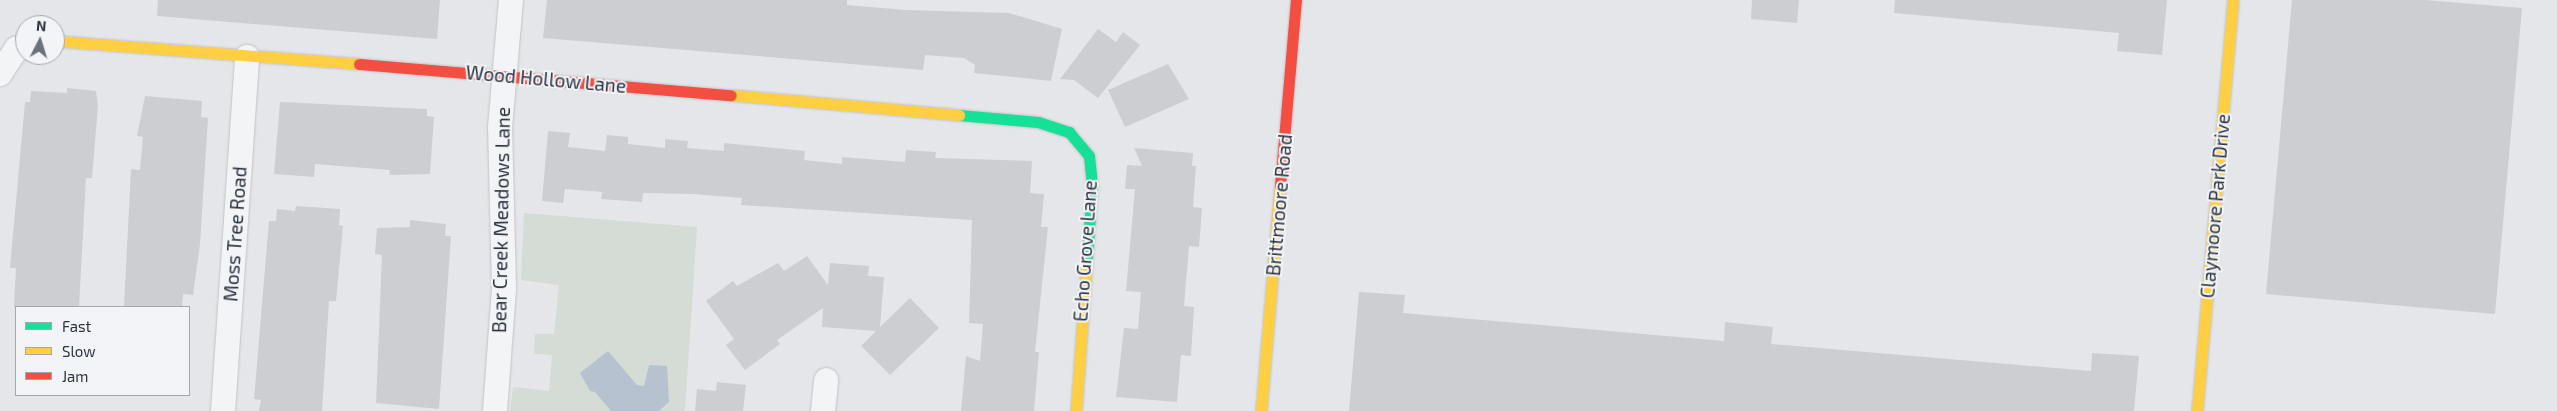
<!DOCTYPE html>
<html>
<head>
<meta charset="utf-8">
<style>
	body { margin:0 }
	#map { position:relative; width:2557px; height:411px; overflow:hidden; background:#e4e6e9; font-family:"Exo 2",sans-serif }
	div>[style] { position:absolute }
	.green>* { inset:0; background:#d5dcd5 }
	.water>* { inset:0; background:#b6c2d0 }
	.building>* { inset:0; background:#cdced1 }
	.roads { filter:drop-shadow(0 0 1px #c2c4c7) drop-shadow(0 0 1px #c2c4c7) }
	.street>* { height:24px; margin:-12px; padding:0 12px; transform-origin:12px; border-radius:12px; background:#f3f4f5 }
	.fast>* { height:11px; margin:-5.5px; padding:0 5.5px; transform-origin:5.5px; border-radius:5.5px; background:#16e098 }
	.slow>* { height:11px; margin:-5.5px; padding:0 5.5px; transform-origin:5.5px; border-radius:5.5px; background:#ffcf43 }
	.jam>* { height:11px; margin:-5.5px; padding:0 5.5px; transform-origin:5.5px; border-radius:5.5px; background:#f24e42 }
	span { translate:-50% -50%; white-space:nowrap; text-align:center; line-height:1.15; -webkit-text-stroke:4px #f2f4f7; paint-order:stroke }
	.street-label { font-size:19px; color:#2c3340 }
	.legend { position:absolute; left:15px; top:306px; width:175px; height:90px; box-sizing:border-box; background:#f2f4f7; border:1px solid #a3a7ae; margin:0; padding:6px 9px; list-style:none; font-size:15px; color:#2c3340 }
	.legend li { display:flex; align-items:center; gap:10px; height:25px }
	.legend b { width:25px; border:1px solid #a3a7ae }
	.north { position:absolute; left:15px; top:15px; width:50px; height:50px; box-sizing:border-box; background:#f2f4f7; border:1px solid #a3a7ae; border-radius:50%; rotate:5deg; font-size:14px; font-weight:700; line-height:20px; text-align:center; color:#2c3340 }
	.north::after { content:''; display:block; margin:auto; width:18px; height:22px; background:#6c727b; clip-path:polygon(50% 0,100% 100%,50% 72%,0 100%) }
</style>
</head>
<body>
<div id="map">
	<div class="green">
		<div style="clip-path:polygon(524px 213px,697px 227px,685px 411px,510px 411px,513px 387px,549px 391px,552px 355px,534px 354px,535px 334px,554px 334px,559px 285px,521px 280px)"></div>
	</div>
	<div class="water">
		<div style="clip-path:polygon(608px 351px,637px 385px,644px 386px,649px 365px,667px 366px,669px 402px,659px 411px,611px 411px,595px 392px,590px 391px,580px 373px)"></div>
	</div>
	<div class="building">
		<div style="clip-path:polygon(158px 0,440px 0,437px 39px,157px 16px)"></div>
		<div style="clip-path:polygon(547px 0,847px 0,847px 5px,906px 10px,1009px 13px,1062px 29px,1051px 81px,974px 73px,975px 65px,964px 58px,925px 55px,923px 70px,543px 38px)"></div>
		<div style="clip-path:polygon(1752px 0,1799px 0,1797px 23px,1751px 19px)"></div>
		<div style="clip-path:polygon(1895px 0,2167px 0,2162px 55px,2117px 51px,2119px 33px,1894px 13px)"></div>
		<div style="clip-path:polygon(2292px 0,2425px 0,2522px 8px,2495px 314px,2266px 294px)"></div>
		<div style="clip-path:polygon(1098px 29px,1116px 42px,1123px 32px,1140px 45px,1098px 98px,1074px 80px,1060px 79px)"></div>
		<div style="clip-path:polygon(1168px 64px,1189px 99px,1125px 127px,1108px 90px)"></div>
		<div style="clip-path:polygon(67px 88px,96px 91px,98px 106px,92px 178px,86px 178px,79px 307px,14px 307px,16px 268px,10px 268px,25px 102px,30px 102px,31px 91px,67px 93px)"></div>
		<div style="clip-path:polygon(145px 96px,202px 101px,201px 117px,208px 118px,200px 244px,193px 295px,183px 294px,182px 307px,124px 307px,131px 169px,140px 170px,143px 137px,137px 136px)"></div>
		<div style="clip-path:polygon(280px 102px,427px 109px,427px 116px,434px 117px,430px 174px,389px 175px,390px 170px,315px 164px,314px 177px,274px 174px)"></div>
		<div style="clip-path:polygon(548px 131px,570px 133px,568px 147px,605px 151px,607px 135px,628px 137px,628px 144px,665px 148px,665px 139px,688px 141px,687px 148px,724px 151px,724px 143px,805px 151px,804px 160px,842px 164px,842px 157px,905px 162px,906px 150px,936px 152px,935px 158px,1032px 161px,1030px 193px,1044px 194px,1041px 227px,1048px 227px,1035px 352px,1039px 352px,1034px 411px,961px 411px,966px 356px,980px 361px,983px 324px,969px 323px,972px 220px,741px 205px,742px 198px,693px 194px,643px 193px,642px 202px,601px 199px,602px 192px,565px 189px,563px 203px,542px 201px)"></div>
		<div style="clip-path:polygon(1134px 148px,1193px 153px,1192px 166px,1196px 166px,1193px 207px,1202px 208px,1199px 247px,1189px 246px,1184px 306px,1194px 307px,1191px 356px,1181px 355px,1177px 402px,1116px 397px,1124px 328px,1138px 329px,1141px 292px,1126px 291px,1135px 189px,1125px 189px,1127px 165px,1142px 166px)"></div>
		<div style="clip-path:polygon(296px 206px,340px 209px,339px 225px,343px 226px,336px 301px,329px 301px,322px 411px,259px 411px,261px 400px,254px 399px,269px 221px,276px 221px,277px 209px,295px 211px)"></div>
		<div style="clip-path:polygon(410px 220px,446px 224px,445px 236px,451px 236px,439px 409px,376px 403px,382px 255px,375px 254px,377px 228px,410px 227px)"></div>
		<div style="clip-path:polygon(807px 256px,828px 285px,830px 263px,869px 266px,868px 276px,884px 277px,880px 327px,910px 298px,939px 328px,890px 375px,861px 346px,876px 331px,822px 327px,823px 308px,777px 340px,780px 344px,745px 370px,726px 345px,734px 339px,706px 301px,733px 281px,737px 286px,778px 263px,784px 271px)"></div>
		<div style="clip-path:polygon(1359px 292px,1405px 295px,1403px 313px,1724px 341px,1725px 322px,1773px 327px,1771px 344px,2091px 371px,2092px 353px,2139px 356px,2134px 411px,1349px 411px)"></div>
		<div style="clip-path:polygon(717px 382px,746px 385px,743px 411px,695px 411px,697px 389px,716px 391px)"></div>
	</div>
	<div class="roads">
		<div class="street">
			<div style="left:0;top:74px;width:30px;rotate:-57deg"></div>
			<div style="left:16px;top:49px;width:9px;rotate:-13deg"></div>
			<div style="left:223px;top:411px;width:355px;rotate:-86.1deg"></div>
			<div style="left:495px;top:411px;width:123px;rotate:-85.8deg"></div>
			<div style="left:504px;top:288px;width:160px;rotate:-91.4deg"></div>
			<div style="left:500px;top:128px;width:128px;rotate:-85.1deg"></div>
			<div style="left:823px;top:411px;width:31px;rotate:-84deg"></div>
		</div>
		<div class="fast">
			<div style="left:959px;top:115px;width:79px;rotate:5.1deg"></div>
			<div style="left:1038px;top:122px;width:33px;rotate:18deg"></div>
			<div style="left:1069px;top:132px;width:31px;rotate:50deg"></div>
			<div style="left:1089px;top:156px;width:31px;rotate:84deg"></div>
			<div style="left:1092px;top:187px;width:83px;rotate:94.1deg"></div>
		</div>
		<div class="slow">
			<div style="left:55px;top:41px;width:305px;rotate:4.3deg"></div>
			<div style="left:731px;top:95px;width:229px;rotate:5deg"></div>
			<div style="left:1076px;top:411px;width:141px;rotate:-85.9deg"></div>
			<div style="left:1261px;top:411px;width:226px;rotate:-85.2deg"></div>
			<div style="left:2197px;top:411px;width:413px;rotate:-85deg"></div>
		</div>
		<div class="jam">
			<div style="left:359px;top:64px;width:373px;rotate:4.8deg"></div>
			<div style="left:1280px;top:186px;width:187px;rotate:-85.1deg"></div>
		</div>
	</div>
	<div class="street-label">
		<span style="left:546px;top:79px;rotate:5deg">Wood Hollow Lane</span>
		<span style="left:1279px;top:205px;rotate:-85deg">Brittmoore Road</span>
		<span style="left:2215px;top:206px;rotate:-85deg">Claymoore Park Drive</span>
		<span style="left:501px;top:220px;rotate:-89deg">Bear Creek Meadows Lane</span>
		<span style="left:235px;top:234px;rotate:-86deg">Moss Tree Road</span>
		<span style="left:1085px;top:251px;rotate:-86deg">Echo Grove Lane</span>
	</div>
	<ul class="legend">
	<li><b style="height:6px;background:#16e098"></b>Fast</li>
	<li><b style="height:6px;background:#ffcf43"></b>Slow</li>
	<li><b style="height:6px;background:#f24e42"></b>Jam</li>
	</ul>
	<div class="north">N</div>
</div>
</body>
</html>
